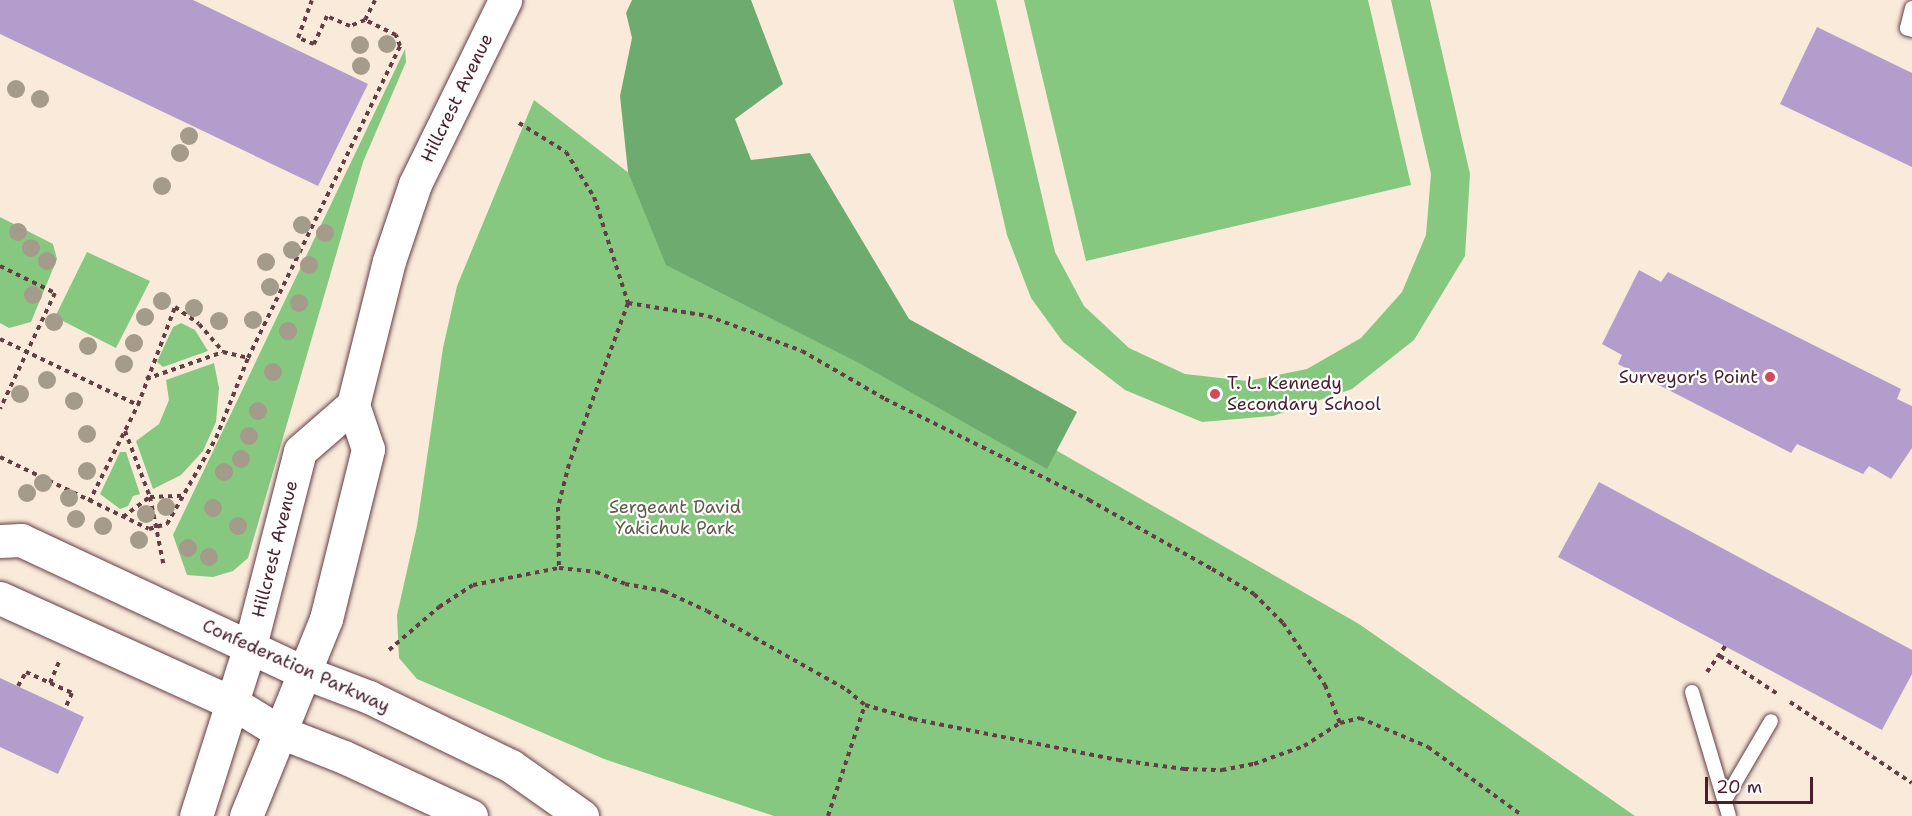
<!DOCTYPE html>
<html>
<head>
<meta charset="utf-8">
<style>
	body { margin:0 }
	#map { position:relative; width:1912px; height:816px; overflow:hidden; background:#f9eada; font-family:"Shantell Sans",sans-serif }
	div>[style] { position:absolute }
	.green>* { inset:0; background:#87c880 }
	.forest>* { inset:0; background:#6dac6e }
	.building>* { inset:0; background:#b29dcc }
	.path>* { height:4px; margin-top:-2px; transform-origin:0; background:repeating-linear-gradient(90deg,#643d45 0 4.5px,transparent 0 9px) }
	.roads { filter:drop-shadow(0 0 2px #643d45) drop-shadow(0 0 2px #643d45) }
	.lane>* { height:14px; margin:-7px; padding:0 7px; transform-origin:7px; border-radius:7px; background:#fff }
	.secondary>* { height:33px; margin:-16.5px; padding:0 16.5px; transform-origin:16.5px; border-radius:16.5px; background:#fff }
	.trees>* { width:18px; height:18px; margin:-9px; border-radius:50%; background:#a49b8a }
	.dots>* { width:16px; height:16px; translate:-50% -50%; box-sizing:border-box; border:3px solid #fff; border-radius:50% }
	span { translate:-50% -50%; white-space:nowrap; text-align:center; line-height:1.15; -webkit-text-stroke:4.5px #fff; paint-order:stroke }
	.street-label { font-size:18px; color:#4a1f2b }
	.poi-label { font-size:18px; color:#4a1f2b }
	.right { translate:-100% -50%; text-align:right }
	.left { translate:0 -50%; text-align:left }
	.park-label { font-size:18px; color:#5f5a49 }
	.scale { position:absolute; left:1705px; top:777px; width:108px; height:27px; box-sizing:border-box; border:3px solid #4a1f2b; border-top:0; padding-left:8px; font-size:18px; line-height:21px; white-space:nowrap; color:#4a1f2b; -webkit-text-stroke:4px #fff; paint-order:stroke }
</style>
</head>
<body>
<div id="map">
	<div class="green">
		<div style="clip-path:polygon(953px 0,996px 0,1055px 252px,1084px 306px,1129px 348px,1185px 374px,1247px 381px,1307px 369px,1361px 338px,1402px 292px,1426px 235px,1431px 174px,1391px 0,1430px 0,1470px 174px,1465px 256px,1414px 340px,1352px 389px,1273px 416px,1202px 422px,1125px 390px,1063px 342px,1031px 298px,1007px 235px)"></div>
		<div style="clip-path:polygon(1024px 0,1368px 0,1411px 185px,1086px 261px)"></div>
		<div style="clip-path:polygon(405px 49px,406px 62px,363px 162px,248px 558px,233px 571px,213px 577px,187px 575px,173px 535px)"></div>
		<div style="clip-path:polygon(534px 100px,794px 300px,1359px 624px,1635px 816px,774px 816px,604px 759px,417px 679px,399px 658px,397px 615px,417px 526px,443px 348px,457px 286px)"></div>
		<div style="clip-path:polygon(0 217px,53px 244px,57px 259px,31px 322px,9px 328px,0 323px)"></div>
		<div style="clip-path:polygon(87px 252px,150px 281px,116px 348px,55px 317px)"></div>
		<div style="clip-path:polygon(181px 323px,195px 330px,208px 351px,163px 367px,157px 362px,173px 327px)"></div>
		<div style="clip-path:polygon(214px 363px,219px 388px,216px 422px,203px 451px,181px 475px,153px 489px,136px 441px,159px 424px,169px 400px,166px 380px)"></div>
		<div style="clip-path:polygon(120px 452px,126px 452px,140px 494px,133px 496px,128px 506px,120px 509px,100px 494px)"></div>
	</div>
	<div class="forest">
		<div style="clip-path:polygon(632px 0,751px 0,783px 84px,735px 119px,751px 160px,810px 153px,909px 319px,1077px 412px,1047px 469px,857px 362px,666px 265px,628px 172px,620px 96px,632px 38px,626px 13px)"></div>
	</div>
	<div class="building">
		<div style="clip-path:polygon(0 0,193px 0,368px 84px,318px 186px,0 34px)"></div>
		<div style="clip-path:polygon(1817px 27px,1912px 73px,1912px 167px,1780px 104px)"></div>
		<div style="clip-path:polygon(1639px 270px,1661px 282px,1668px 272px,1901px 389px,1897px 399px,1912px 406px,1912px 448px,1891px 479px,1869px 466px,1863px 474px,1797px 444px,1791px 453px,1618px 364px,1622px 355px,1602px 344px)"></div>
		<div style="clip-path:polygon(1599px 482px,1912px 650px,1912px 674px,1882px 730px,1558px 557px)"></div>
		<div style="clip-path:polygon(0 678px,84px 717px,58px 774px,0 747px)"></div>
	</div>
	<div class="path">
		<div style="left:365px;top:20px;width:22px;rotate:-63deg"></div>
		<div style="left:519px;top:123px;width:55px;rotate:31.7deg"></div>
		<div style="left:566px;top:152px;width:53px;rotate:58.1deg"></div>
		<div style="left:594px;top:197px;width:111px;rotate:72.2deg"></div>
		<div style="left:628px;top:303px;width:171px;rotate:110.1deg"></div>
		<div style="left:569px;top:464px;width:44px;rotate:104.3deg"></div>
		<div style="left:558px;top:507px;width:61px;rotate:89.1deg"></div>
		<div style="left:0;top:266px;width:61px;rotate:26.1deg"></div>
		<div style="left:55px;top:293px;width:128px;rotate:115.4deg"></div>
		<div style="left:628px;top:303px;width:81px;rotate:9.2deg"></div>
		<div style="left:708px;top:316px;width:100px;rotate:20.4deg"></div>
		<div style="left:802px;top:351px;width:96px;rotate:30deg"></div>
		<div style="left:885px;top:399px;width:228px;rotate:26.3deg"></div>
		<div style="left:1089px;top:500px;width:141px;rotate:29.3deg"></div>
		<div style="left:1212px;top:569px;width:49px;rotate:30.8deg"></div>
		<div style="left:1254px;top:594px;width:41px;rotate:45deg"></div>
		<div style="left:1283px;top:623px;width:75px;rotate:55.9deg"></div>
		<div style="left:1325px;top:685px;width:41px;rotate:68.5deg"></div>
		<div style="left:0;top:339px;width:153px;rotate:25.6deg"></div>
		<div style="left:146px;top:379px;width:82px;rotate:-19.3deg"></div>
		<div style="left:125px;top:431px;width:71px;rotate:69.3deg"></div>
		<div style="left:150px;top:497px;width:71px;rotate:78.7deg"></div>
		<div style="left:0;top:457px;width:165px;rotate:25.8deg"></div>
		<div style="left:149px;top:529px;width:19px;rotate:-16deg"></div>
		<div style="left:167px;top:524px;width:99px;rotate:-60.3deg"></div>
		<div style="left:216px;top:438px;width:86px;rotate:-68.2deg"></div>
		<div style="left:248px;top:358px;width:347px;rotate:-64deg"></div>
		<div style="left:400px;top:46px;width:12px;rotate:-110deg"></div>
		<div style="left:396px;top:35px;width:34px;rotate:-154deg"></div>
		<div style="left:365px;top:20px;width:16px;rotate:158deg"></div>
		<div style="left:350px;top:26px;width:25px;rotate:-157deg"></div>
		<div style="left:327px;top:16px;width:31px;rotate:115deg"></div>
		<div style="left:314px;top:44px;width:17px;rotate:-159deg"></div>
		<div style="left:298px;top:38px;width:40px;rotate:-69.8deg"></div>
		<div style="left:89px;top:502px;width:109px;rotate:-63.2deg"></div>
		<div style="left:138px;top:405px;width:105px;rotate:-69.3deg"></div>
		<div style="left:175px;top:307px;width:29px;rotate:35deg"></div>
		<div style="left:199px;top:324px;width:37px;rotate:49deg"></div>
		<div style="left:223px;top:352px;width:26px;rotate:13deg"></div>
		<div style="left:123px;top:517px;width:34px;rotate:-37deg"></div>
		<div style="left:150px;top:497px;width:33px;rotate:-2deg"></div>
		<div style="left:389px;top:650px;width:66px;rotate:-40.7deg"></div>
		<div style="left:439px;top:607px;width:40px;rotate:-32.9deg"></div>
		<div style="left:473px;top:585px;width:88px;rotate:-11.2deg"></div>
		<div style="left:559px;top:568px;width:37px;rotate:6deg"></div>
		<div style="left:596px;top:572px;width:31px;rotate:22deg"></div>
		<div style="left:625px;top:584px;width:40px;rotate:10deg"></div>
		<div style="left:664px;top:591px;width:47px;rotate:24.9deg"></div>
		<div style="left:707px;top:611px;width:161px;rotate:29.4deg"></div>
		<div style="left:847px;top:690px;width:23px;rotate:40deg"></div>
		<div style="left:865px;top:705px;width:50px;rotate:16.3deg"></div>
		<div style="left:913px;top:719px;width:209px;rotate:11.3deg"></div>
		<div style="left:1118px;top:760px;width:67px;rotate:7.8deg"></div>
		<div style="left:1184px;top:769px;width:38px;rotate:2deg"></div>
		<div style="left:1222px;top:770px;width:33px;rotate:-11deg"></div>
		<div style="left:1254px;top:764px;width:53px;rotate:-19.8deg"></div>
		<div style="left:1304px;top:746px;width:43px;rotate:-32.6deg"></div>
		<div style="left:1340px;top:723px;width:21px;rotate:-14deg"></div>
		<div style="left:1360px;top:718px;width:74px;rotate:23.1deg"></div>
		<div style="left:1428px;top:747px;width:117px;rotate:36deg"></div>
		<div style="left:1720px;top:656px;width:71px;rotate:33.5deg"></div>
		<div style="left:1707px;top:672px;width:32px;rotate:-55deg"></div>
		<div style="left:50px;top:683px;width:23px;rotate:-67deg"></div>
		<div style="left:18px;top:686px;width:16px;rotate:-60deg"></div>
		<div style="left:26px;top:672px;width:51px;rotate:24.5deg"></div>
		<div style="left:72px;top:693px;width:17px;rotate:114deg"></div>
		<div style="left:1790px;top:702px;width:146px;rotate:33.6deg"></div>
		<div style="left:828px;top:816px;width:117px;rotate:-71.6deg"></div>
	</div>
	<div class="roads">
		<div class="lane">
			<div style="left:1912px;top:8px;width:21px;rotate:104deg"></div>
			<div style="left:1907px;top:28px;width:5px;rotate:22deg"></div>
			<div style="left:1692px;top:692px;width:129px;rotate:73.4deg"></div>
			<div style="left:1726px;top:798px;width:89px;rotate:-59.7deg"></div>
		</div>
		<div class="secondary">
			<div style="left:0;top:541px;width:21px;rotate:-3deg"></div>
			<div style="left:21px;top:540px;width:311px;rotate:25.1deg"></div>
			<div style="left:303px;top:672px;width:71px;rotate:20.7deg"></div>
			<div style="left:369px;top:697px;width:158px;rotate:25.9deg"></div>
			<div style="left:511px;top:766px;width:87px;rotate:35.2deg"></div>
			<div style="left:0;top:598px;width:256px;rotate:24.3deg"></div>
			<div style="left:233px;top:703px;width:55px;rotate:31.7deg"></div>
			<div style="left:280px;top:732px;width:69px;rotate:21.3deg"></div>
			<div style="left:344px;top:757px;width:140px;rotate:24.9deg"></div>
			<div style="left:196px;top:816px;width:178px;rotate:-72.4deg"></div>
			<div style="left:250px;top:646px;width:201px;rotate:-75.6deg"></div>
			<div style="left:300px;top:451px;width:70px;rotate:-41deg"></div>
			<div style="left:246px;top:816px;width:213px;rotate:-67.9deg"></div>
			<div style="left:326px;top:619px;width:175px;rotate:-76.1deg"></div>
			<div style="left:368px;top:449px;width:46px;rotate:-108.8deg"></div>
			<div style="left:353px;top:405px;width:148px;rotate:-76deg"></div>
			<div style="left:389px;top:261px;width:81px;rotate:-71.3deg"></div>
			<div style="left:415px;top:184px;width:205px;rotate:-63.9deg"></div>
		</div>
	</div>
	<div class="trees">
		<div style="left:387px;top:44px"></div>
		<div style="left:360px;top:45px"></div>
		<div style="left:361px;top:66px"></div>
		<div style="left:16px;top:89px"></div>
		<div style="left:40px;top:99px"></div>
		<div style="left:189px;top:136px"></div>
		<div style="left:180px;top:153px"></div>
		<div style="left:162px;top:186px"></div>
		<div style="left:302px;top:225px"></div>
		<div style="left:18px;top:232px"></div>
		<div style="left:325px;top:233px"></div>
		<div style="left:31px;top:248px"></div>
		<div style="left:292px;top:250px"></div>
		<div style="left:47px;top:261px"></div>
		<div style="left:266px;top:262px"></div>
		<div style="left:309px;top:265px"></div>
		<div style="left:270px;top:287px"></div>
		<div style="left:33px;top:295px"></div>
		<div style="left:162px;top:301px"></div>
		<div style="left:299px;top:303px"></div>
		<div style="left:194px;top:308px"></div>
		<div style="left:145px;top:317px"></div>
		<div style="left:253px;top:320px"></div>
		<div style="left:219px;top:321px"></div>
		<div style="left:54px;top:322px"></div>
		<div style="left:288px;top:331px"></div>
		<div style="left:134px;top:343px"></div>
		<div style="left:88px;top:346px"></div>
		<div style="left:124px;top:364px"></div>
		<div style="left:273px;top:372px"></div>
		<div style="left:47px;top:380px"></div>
		<div style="left:20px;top:394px"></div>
		<div style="left:74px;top:401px"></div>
		<div style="left:258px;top:411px"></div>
		<div style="left:87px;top:434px"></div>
		<div style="left:249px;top:436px"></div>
		<div style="left:241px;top:459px"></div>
		<div style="left:87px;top:471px"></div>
		<div style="left:224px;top:472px"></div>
		<div style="left:43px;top:483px"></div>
		<div style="left:27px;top:493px"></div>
		<div style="left:69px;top:498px"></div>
		<div style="left:166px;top:507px"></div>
		<div style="left:213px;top:508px"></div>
		<div style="left:146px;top:514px"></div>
		<div style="left:76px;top:519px"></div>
		<div style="left:103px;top:526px"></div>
		<div style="left:238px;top:526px"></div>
		<div style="left:139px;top:540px"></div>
		<div style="left:188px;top:548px"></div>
		<div style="left:209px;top:557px"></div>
	</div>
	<div class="dots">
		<div style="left:1770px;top:377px;background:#d1495b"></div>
		<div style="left:1215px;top:394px;background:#d1495b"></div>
	</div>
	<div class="street-label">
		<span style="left:457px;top:98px;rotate:-64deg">Hillcrest Avenue</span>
		<span style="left:275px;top:549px;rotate:-76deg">Hillcrest Avenue</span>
		<span style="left:296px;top:666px;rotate:24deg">Confederation Parkway</span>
	</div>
	<div class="poi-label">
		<span class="right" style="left:1758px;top:377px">Surveyor's Point</span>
		<span class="left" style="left:1227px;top:394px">T. L. Kennedy<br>Secondary School</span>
	</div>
	<div class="park-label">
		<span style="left:675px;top:518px">Sergeant David<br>Yakichuk Park</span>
	</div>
	<div class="scale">20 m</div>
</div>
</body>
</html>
